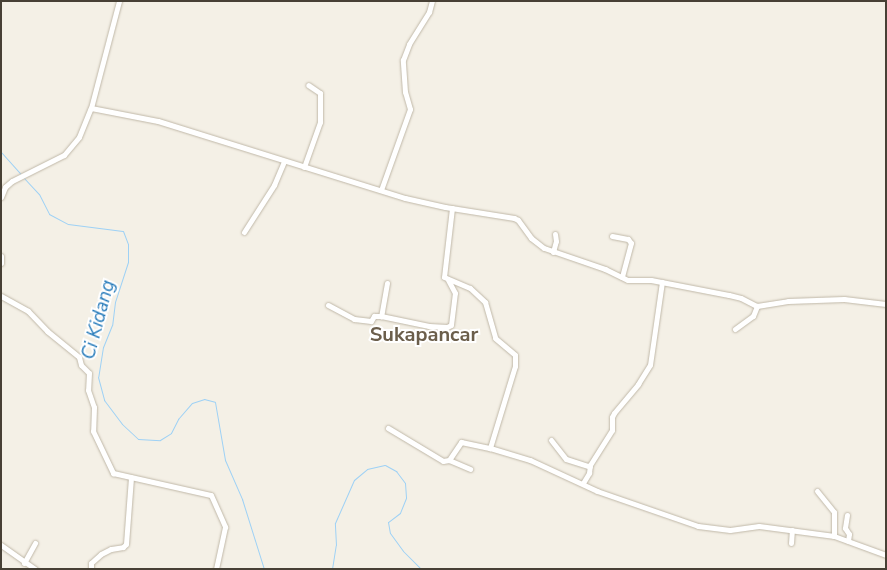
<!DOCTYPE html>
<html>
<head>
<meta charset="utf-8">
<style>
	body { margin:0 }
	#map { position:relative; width:887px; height:570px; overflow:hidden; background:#f4f0e6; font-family:"Nunito Sans",sans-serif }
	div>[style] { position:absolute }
	.stream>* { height:1px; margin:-0.5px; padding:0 0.5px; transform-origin:0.5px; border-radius:0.5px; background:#9ed1f5 }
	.roads { filter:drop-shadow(0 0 1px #c0b8a8) drop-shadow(0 0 1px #c0b8a8) }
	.street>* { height:5px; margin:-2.5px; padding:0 2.5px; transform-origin:2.5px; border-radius:2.5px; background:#fff }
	span { translate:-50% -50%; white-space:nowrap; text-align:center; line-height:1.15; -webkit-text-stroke:4px #fff; paint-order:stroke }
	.water-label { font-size:19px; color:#277bba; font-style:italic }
	.quarter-label { font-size:20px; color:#6b5e4b; font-weight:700 }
	.frame { position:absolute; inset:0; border:2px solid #474035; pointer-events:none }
</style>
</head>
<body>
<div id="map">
	<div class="stream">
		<div style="left:1px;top:152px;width:30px;rotate:48deg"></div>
		<div style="left:23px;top:177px;width:23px;rotate:47deg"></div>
		<div style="left:39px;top:194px;width:22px;rotate:63deg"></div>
		<div style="left:49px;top:214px;width:21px;rotate:28deg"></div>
		<div style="left:68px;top:224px;width:55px;rotate:7.3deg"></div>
		<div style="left:123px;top:231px;width:14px;rotate:69deg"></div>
		<div style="left:128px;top:244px;width:18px;rotate:90deg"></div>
		<div style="left:128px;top:262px;width:42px;rotate:108deg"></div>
		<div style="left:115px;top:302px;width:23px;rotate:97deg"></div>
		<div style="left:112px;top:325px;width:24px;rotate:112deg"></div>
		<div style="left:103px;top:347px;width:30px;rotate:99deg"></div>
		<div style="left:98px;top:377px;width:24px;rotate:75deg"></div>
		<div style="left:104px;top:400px;width:30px;rotate:53deg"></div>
		<div style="left:122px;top:424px;width:22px;rotate:43deg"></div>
		<div style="left:138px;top:439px;width:22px;rotate:3deg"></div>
		<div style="left:160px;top:440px;width:13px;rotate:-32deg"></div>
		<div style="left:171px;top:433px;width:16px;rotate:-63deg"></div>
		<div style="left:178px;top:419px;width:21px;rotate:-49deg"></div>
		<div style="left:192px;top:403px;width:13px;rotate:-18deg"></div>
		<div style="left:204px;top:399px;width:11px;rotate:15deg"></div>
		<div style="left:215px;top:402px;width:59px;rotate:80.2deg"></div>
		<div style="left:225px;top:460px;width:43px;rotate:66.4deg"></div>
		<div style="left:242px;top:499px;width:73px;rotate:72.6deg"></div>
		<div style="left:332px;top:569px;width:24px;rotate:-81deg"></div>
		<div style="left:336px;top:545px;width:22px;rotate:-93deg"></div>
		<div style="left:335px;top:523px;width:47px;rotate:-66.2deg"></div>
		<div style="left:354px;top:480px;width:17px;rotate:-40deg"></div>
		<div style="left:367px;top:469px;width:18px;rotate:-13deg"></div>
		<div style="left:385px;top:465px;width:13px;rotate:29deg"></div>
		<div style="left:396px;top:471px;width:15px;rotate:53deg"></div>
		<div style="left:405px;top:483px;width:15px;rotate:86deg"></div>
		<div style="left:406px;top:498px;width:16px;rotate:112deg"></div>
		<div style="left:400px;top:513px;width:15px;rotate:143deg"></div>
		<div style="left:388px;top:522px;width:11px;rotate:80deg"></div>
		<div style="left:390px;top:533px;width:22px;rotate:54deg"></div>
		<div style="left:403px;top:551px;width:25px;rotate:45deg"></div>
	</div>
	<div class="roads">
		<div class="street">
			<div style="left:91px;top:108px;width:68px;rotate:11deg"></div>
			<div style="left:158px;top:121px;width:259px;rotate:17.3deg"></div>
			<div style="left:405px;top:198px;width:41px;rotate:12.7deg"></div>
			<div style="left:445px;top:207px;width:70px;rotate:9.1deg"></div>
			<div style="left:514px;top:218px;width:4px;rotate:27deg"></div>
			<div style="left:518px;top:220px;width:22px;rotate:54deg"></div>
			<div style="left:531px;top:238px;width:16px;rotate:38deg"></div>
			<div style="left:544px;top:248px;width:65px;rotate:19deg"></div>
			<div style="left:605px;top:269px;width:25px;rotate:26deg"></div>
			<div style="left:628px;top:280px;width:23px"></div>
			<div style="left:651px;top:280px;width:79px;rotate:10.9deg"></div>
			<div style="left:729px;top:295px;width:12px;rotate:14deg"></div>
			<div style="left:741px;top:298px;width:18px;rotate:27deg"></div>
			<div style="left:757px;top:306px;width:31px;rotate:-9deg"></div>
			<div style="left:788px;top:301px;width:56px;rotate:-2deg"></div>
			<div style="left:844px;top:299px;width:42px;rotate:6.8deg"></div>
			<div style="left:304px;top:167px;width:48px;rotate:-70.4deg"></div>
			<div style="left:320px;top:122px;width:29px;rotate:-90deg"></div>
			<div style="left:320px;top:93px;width:14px;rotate:-146deg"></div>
			<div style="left:381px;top:190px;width:86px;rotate:-70.3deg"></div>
			<div style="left:410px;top:109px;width:18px;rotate:-106deg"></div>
			<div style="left:405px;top:92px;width:32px;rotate:-94deg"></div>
			<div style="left:403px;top:60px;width:17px;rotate:-69deg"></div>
			<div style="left:409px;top:44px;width:38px;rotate:-58deg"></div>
			<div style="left:429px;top:12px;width:11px;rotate:-75deg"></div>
			<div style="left:1px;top:197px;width:11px;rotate:-68deg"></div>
			<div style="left:5px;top:187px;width:9px;rotate:-41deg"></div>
			<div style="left:12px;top:181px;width:58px;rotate:-26.6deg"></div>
			<div style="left:64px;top:155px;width:23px;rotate:-50deg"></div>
			<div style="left:79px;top:137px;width:31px;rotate:-68deg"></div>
			<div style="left:91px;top:108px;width:111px;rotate:-75.3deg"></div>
			<div style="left:452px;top:208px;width:69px;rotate:96.6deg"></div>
			<div style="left:444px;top:277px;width:28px;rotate:23deg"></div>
			<div style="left:470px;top:288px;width:21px;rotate:43deg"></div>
			<div style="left:485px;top:302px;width:37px;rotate:74deg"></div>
			<div style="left:495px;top:338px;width:26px;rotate:40deg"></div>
			<div style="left:515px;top:355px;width:11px;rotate:90deg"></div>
			<div style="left:515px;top:366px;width:86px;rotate:107deg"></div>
			<div style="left:244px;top:232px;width:56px;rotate:-57.4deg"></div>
			<div style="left:274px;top:185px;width:26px;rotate:-67deg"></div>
			<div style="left:612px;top:236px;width:16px;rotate:11deg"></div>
			<div style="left:628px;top:239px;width:5px;rotate:53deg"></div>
			<div style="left:631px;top:243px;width:35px;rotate:105deg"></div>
			<div style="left:553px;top:252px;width:11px;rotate:-75deg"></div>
			<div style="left:556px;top:241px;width:7px;rotate:-98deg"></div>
			<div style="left:1px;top:256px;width:7px;rotate:90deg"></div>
			<div style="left:387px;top:283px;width:34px;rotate:100deg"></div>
			<div style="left:381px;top:316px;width:49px;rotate:11.8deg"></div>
			<div style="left:429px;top:326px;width:18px;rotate:3deg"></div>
			<div style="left:447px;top:327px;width:4px;rotate:-27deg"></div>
			<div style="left:451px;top:325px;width:32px;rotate:-83deg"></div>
			<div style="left:455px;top:293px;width:15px;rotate:-118deg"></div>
			<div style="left:1px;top:296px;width:31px;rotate:29deg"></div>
			<div style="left:28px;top:311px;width:28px;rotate:46deg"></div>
			<div style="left:47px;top:331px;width:41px;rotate:39.1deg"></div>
			<div style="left:79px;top:357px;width:8px;rotate:76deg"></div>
			<div style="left:81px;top:365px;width:11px;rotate:45deg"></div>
			<div style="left:89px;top:373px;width:17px;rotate:93deg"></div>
			<div style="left:88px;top:390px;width:18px;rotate:71deg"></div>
			<div style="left:94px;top:407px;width:24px;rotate:92deg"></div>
			<div style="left:93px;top:431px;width:47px;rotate:64.5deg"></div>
			<div style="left:113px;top:473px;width:100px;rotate:12.7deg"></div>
			<div style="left:211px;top:495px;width:35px;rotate:66deg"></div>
			<div style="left:225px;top:527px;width:43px;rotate:102.1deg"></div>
			<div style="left:328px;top:305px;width:30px;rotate:28deg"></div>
			<div style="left:354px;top:319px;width:17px;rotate:7deg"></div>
			<div style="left:371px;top:321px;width:6px;rotate:-59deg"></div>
			<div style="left:374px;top:316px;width:7px"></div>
			<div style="left:735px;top:329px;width:22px;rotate:-36deg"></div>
			<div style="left:753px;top:316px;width:11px;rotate:-68deg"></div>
			<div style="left:388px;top:428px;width:64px;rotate:31deg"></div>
			<div style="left:443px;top:461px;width:6px;rotate:-9deg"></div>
			<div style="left:449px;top:460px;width:22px;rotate:-56deg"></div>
			<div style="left:461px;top:442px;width:30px;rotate:12deg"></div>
			<div style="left:490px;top:448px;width:42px;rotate:16.7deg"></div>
			<div style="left:530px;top:460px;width:74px;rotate:24.8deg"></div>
			<div style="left:597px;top:491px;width:107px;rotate:19.1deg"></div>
			<div style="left:698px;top:526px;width:32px;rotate:7deg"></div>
			<div style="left:730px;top:530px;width:29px;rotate:-8deg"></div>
			<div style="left:759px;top:526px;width:76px;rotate:7.6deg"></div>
			<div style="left:551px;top:440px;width:24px;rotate:52deg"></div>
			<div style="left:566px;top:459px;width:25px;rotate:18deg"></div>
			<div style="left:449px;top:460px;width:23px;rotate:23deg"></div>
			<div style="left:583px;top:483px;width:12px;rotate:-59deg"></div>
			<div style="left:589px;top:473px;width:8px;rotate:-83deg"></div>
			<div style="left:590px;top:465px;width:41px;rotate:-57.8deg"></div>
			<div style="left:612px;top:430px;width:13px;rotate:-90deg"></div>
			<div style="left:612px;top:417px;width:4px;rotate:-63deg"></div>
			<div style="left:614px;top:413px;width:38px;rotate:-50deg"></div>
			<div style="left:638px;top:384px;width:22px;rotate:-58deg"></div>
			<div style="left:650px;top:365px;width:84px;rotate:-81.8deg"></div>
			<div style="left:817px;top:491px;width:27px;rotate:51deg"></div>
			<div style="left:834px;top:512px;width:24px;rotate:90deg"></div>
			<div style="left:834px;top:536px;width:55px;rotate:20.1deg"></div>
			<div style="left:847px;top:515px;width:13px;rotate:99deg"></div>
			<div style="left:845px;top:528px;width:7px;rotate:56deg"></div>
			<div style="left:849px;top:534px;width:7px;rotate:98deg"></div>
			<div style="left:791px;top:543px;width:13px;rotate:-86deg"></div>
			<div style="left:1px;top:545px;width:42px;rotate:35.2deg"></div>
			<div style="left:24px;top:563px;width:23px;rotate:-61deg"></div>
			<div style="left:91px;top:569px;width:6px;rotate:-90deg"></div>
			<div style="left:91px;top:563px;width:13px;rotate:-42deg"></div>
			<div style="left:101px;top:554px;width:11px;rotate:-27deg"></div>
			<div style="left:111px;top:549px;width:12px;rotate:-9deg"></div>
			<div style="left:123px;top:547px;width:4px;rotate:-45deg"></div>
			<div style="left:126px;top:544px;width:67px;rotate:-85.7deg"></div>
		</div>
	</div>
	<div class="water-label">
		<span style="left:99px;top:320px;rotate:-75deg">Ci Kidang</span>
	</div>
	<div class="quarter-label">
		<span style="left:424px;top:334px">Sukapancar</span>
	</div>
	<div class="frame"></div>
</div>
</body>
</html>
